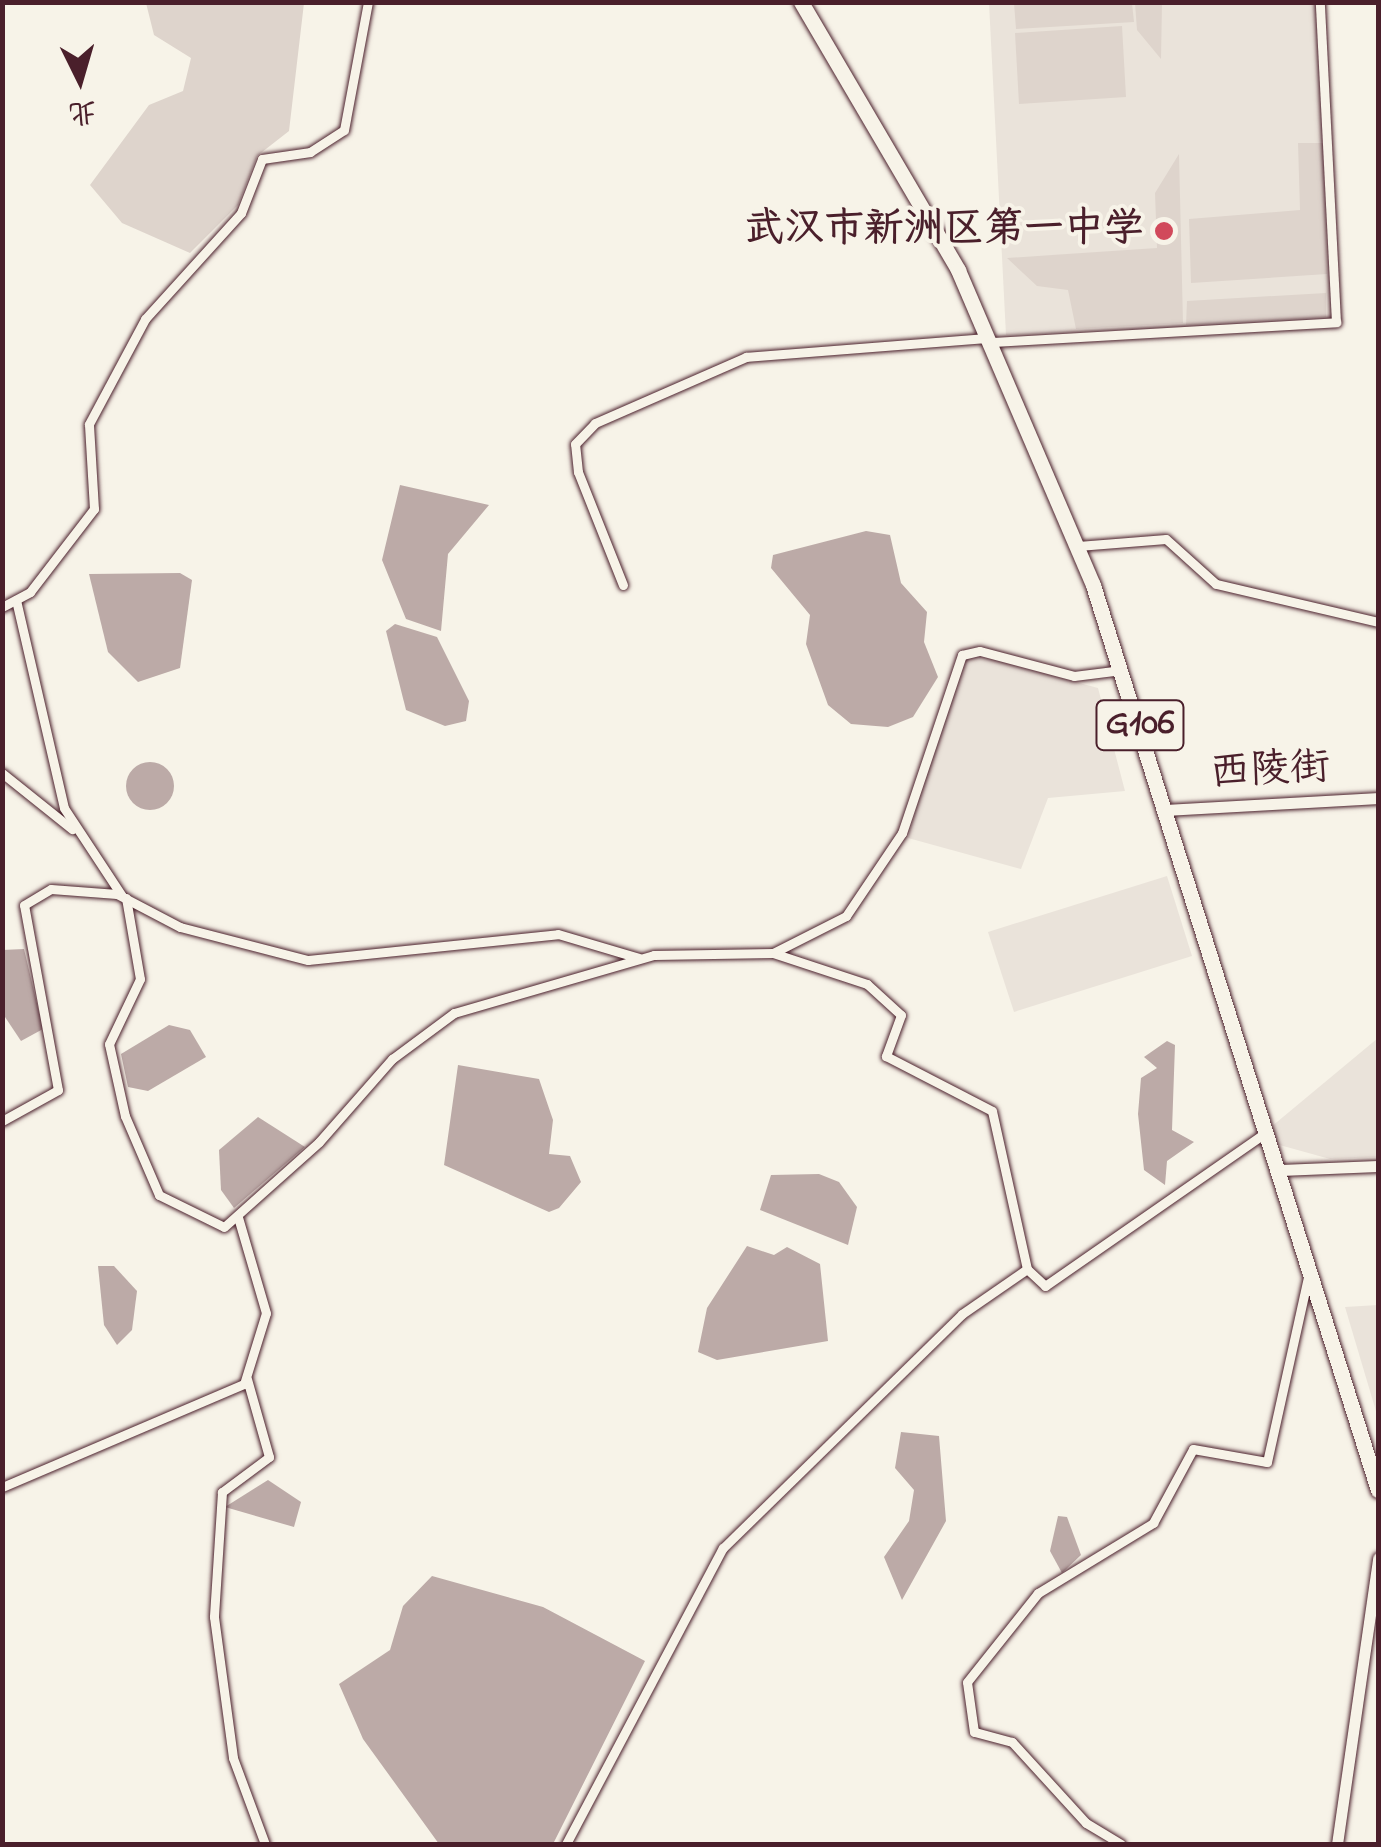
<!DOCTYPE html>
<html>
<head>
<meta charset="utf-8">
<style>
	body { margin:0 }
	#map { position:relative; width:1381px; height:1847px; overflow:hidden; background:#f7f3e8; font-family:"Indie Flower","LXGW WenKai TC",sans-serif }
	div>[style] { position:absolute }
	.built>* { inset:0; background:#eae3da }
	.green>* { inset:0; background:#ded4cc }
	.water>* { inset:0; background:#bcaaa7 }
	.round { border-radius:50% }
	.roads { filter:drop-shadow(0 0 2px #4a1f2b) drop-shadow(0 0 2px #4a1f2b) }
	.minor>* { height:9px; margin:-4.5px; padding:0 4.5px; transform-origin:4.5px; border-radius:4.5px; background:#f7f3e8 }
	.tertiary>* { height:11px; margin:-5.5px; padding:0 5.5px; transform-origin:5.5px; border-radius:5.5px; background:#f7f3e8 }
	.trunk>* { height:15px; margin:-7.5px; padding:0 7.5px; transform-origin:7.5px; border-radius:7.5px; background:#f7f3e8 }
	.dots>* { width:28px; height:28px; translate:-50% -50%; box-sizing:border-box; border:5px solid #f7f3e8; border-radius:50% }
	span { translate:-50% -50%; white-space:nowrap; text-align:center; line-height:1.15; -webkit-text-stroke:8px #f7f3e8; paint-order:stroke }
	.shield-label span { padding:2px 8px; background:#f7f3e8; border:2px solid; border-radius:8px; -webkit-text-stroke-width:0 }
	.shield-label { font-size:38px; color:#4a1f2b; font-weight:700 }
	.poi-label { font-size:40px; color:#4a1f2b; font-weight:700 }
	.right { translate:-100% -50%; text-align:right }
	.street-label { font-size:40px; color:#4a1f2b }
	.frame { position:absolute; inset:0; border:5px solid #4a1f2b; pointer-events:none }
	.north { position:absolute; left:30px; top:30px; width:100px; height:100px; -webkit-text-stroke:8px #f7f3e8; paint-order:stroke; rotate:175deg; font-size:28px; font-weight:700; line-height:40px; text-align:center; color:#4a1f2b }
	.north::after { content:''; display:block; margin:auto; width:35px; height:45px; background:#4a1f2b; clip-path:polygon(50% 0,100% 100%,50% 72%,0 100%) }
</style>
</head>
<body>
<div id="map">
	<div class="built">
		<div style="clip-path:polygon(989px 3px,1316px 3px,1333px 320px,1006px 335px)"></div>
		<div style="clip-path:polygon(971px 654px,1098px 688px,1125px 791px,1048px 798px,1021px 869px,908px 838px,957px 662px)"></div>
		<div style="clip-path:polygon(1167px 876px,1192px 956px,1014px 1012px,988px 932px)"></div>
		<div style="clip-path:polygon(1378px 1038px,1378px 1157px,1330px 1159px,1276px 1144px,1271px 1127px)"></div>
		<div style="clip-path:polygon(1378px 1305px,1378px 1418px,1345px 1307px)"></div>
	</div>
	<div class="green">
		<div style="clip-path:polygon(146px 3px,304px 3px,289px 131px,257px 156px,238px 205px,190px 253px,122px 223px,90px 185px,149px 105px,183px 91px,191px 58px,154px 35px)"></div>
		<div style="clip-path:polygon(1014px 3px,1132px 3px,1134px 22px,1016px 29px)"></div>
		<div style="clip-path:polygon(1135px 3px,1162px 3px,1161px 59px,1137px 30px)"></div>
		<div style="clip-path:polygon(1122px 26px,1126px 97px,1019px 104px,1015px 33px)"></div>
		<div style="clip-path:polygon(1298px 143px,1323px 143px,1327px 274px,1191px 283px,1189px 219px,1300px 210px)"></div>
		<div style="clip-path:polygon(1179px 154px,1183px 323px,1076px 329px,1068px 290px,1037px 286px,1007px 258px,1157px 248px,1155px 193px)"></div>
		<div style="clip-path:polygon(1326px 293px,1326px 317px,1186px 325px,1187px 301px)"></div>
	</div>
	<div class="water">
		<div style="clip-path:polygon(400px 485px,489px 505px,448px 554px,441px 631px,406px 619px,382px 560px)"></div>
		<div style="clip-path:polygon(866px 531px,890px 535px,901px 583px,927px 612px,924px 642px,938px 677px,913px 717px,888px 727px,851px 724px,828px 705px,806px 644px,810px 615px,771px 568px,773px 555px)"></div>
		<div style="clip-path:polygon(180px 573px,192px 580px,180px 668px,138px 682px,108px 652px,89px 574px)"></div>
		<div style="clip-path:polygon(395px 624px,437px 637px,469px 701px,466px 721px,445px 726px,406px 710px,386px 631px)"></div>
		<div class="round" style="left:126px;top:762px;width:48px;height:48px"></div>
		<div style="clip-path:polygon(24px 949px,43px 1029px,21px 1041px,3px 1014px,2px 950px)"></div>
		<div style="clip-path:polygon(169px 1025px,190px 1030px,206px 1057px,148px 1091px,128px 1087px,121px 1054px)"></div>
		<div style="clip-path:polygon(1167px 1041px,1175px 1045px,1172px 1130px,1194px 1142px,1167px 1161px,1165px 1185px,1144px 1170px,1138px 1114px,1141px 1078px,1157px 1068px,1144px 1057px)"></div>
		<div style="clip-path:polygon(458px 1065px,539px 1079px,553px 1120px,549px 1154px,570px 1156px,581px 1182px,559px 1208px,549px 1212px,444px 1165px)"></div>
		<div style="clip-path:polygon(258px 1117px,305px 1147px,234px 1208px,221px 1190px,219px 1150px)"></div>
		<div style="clip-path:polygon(819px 1174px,839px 1182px,857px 1207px,848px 1245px,760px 1210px,771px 1175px)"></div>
		<div style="clip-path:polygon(747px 1246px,774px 1255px,787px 1247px,820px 1264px,828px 1341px,717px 1360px,698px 1352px,707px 1308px)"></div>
		<div style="clip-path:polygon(98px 1266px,114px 1266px,137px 1291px,132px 1330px,117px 1345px,104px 1325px)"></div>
		<div style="clip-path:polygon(901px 1432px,939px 1436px,946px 1521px,902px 1600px,884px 1557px,909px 1521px,914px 1490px,895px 1468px)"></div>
		<div style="clip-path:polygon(268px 1480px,301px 1502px,294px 1527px,225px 1507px)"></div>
		<div style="clip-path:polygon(1058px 1516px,1067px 1517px,1081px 1555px,1062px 1573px,1050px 1551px)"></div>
		<div style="clip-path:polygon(432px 1576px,543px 1607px,645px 1661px,553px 1844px,439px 1844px,363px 1739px,339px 1684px,390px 1650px,403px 1606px)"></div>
	</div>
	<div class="roads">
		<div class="minor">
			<div style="left:993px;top:342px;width:344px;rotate:-3.3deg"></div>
			<div style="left:1336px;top:322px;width:320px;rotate:-92.9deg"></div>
			<div style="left:1078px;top:546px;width:88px;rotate:-4.5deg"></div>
			<div style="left:1166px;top:539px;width:67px;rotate:42deg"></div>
			<div style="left:1216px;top:584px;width:166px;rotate:13.2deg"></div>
			<div style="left:623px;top:585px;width:122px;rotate:-111.7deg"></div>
			<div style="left:578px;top:472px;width:28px;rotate:-96deg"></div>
			<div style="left:575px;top:444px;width:29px;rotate:-46deg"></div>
			<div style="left:595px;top:423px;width:165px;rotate:-23.6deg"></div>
			<div style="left:746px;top:357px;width:243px;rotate:-4.5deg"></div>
			<div style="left:16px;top:600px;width:213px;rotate:77deg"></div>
			<div style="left:64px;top:808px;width:105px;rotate:56.6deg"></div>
			<div style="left:2px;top:607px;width:32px;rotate:-28deg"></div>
			<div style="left:30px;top:592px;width:105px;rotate:-52.4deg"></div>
			<div style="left:94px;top:509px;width:85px;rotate:-93.4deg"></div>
			<div style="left:89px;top:424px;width:119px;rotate:-61.9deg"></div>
			<div style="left:145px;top:319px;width:143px;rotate:-47.8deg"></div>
			<div style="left:241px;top:213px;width:58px;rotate:-68.7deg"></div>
			<div style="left:262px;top:159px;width:49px;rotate:-8.3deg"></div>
			<div style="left:310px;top:152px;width:40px;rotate:-32.9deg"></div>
			<div style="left:344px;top:130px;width:130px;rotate:-79.4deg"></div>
			<div style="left:2px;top:773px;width:90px;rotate:38.7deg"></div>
			<div style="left:126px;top:898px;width:82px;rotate:80.2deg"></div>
			<div style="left:140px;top:979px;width:72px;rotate:115.5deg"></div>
			<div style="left:109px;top:1044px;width:74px;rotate:77.5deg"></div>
			<div style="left:125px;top:1116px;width:86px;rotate:66.7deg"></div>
			<div style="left:159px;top:1195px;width:72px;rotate:26.2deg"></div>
			<div style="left:224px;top:1227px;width:127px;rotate:-41.8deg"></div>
			<div style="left:319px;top:1142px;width:111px;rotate:-48.7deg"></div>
			<div style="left:392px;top:1059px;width:77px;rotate:-36.6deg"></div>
			<div style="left:454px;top:1013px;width:208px;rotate:-16.2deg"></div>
			<div style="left:654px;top:955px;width:119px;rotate:-1deg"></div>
			<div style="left:773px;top:953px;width:82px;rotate:-26.9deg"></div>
			<div style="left:846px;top:916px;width:100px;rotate:-56deg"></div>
			<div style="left:902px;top:833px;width:188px;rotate:-71.4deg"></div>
			<div style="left:962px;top:655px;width:18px;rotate:-13deg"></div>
			<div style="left:980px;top:651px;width:97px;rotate:14.9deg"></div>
			<div style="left:1074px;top:676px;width:48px;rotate:-7.1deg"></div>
			<div style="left:773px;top:953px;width:99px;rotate:18.3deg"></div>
			<div style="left:867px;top:984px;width:46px;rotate:42.4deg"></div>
			<div style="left:901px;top:1015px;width:44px;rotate:110.1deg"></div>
			<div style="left:886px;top:1056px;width:119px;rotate:27.4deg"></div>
			<div style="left:992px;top:1111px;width:162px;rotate:77.5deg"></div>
			<div style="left:1027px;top:1269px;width:25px;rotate:43deg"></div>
			<div style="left:1045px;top:1286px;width:268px;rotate:-34.8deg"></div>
			<div style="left:2px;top:1121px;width:64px;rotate:-29deg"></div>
			<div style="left:58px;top:1090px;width:188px;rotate:-100.4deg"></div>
			<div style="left:24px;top:905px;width:31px;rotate:-31deg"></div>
			<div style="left:51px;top:889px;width:66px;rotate:4.3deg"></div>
			<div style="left:117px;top:894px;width:71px;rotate:27.6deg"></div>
			<div style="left:180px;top:927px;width:132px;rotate:14.5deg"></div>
			<div style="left:308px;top:960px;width:251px;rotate:-5.9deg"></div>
			<div style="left:558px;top:934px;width:84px;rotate:16.5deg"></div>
			<div style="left:247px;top:1379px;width:81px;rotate:74.2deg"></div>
			<div style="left:269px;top:1457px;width:59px;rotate:143.3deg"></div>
			<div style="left:222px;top:1492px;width:125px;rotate:93.7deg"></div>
			<div style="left:214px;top:1617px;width:142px;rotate:82.3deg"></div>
			<div style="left:233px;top:1758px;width:92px;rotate:69.6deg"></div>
			<div style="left:2px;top:1487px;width:263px;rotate:-23.1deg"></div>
			<div style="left:244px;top:1384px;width:74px;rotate:-72.8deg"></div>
			<div style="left:266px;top:1313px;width:100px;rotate:-106.3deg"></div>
			<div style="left:566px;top:1844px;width:335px;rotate:-62.1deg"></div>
			<div style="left:723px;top:1548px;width:334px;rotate:-44.4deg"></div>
			<div style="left:962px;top:1314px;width:79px;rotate:-34.7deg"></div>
			<div style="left:1121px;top:1844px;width:41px;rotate:-149deg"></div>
			<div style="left:1086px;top:1823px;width:110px;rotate:-132.4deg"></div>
			<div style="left:1012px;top:1742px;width:39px;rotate:-165deg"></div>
			<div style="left:974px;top:1732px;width:50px;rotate:-98deg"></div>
			<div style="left:967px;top:1682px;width:114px;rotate:-51.4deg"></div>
			<div style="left:1038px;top:1593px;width:135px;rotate:-31.3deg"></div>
			<div style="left:1153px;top:1523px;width:84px;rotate:-61.6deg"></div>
			<div style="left:1193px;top:1449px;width:75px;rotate:10deg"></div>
			<div style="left:1267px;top:1462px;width:194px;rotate:-77.5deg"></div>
		</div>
		<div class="tertiary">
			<div style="left:1166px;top:810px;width:212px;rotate:-3.2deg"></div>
			<div style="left:1280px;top:1170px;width:98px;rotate:-2.3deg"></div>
			<div style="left:1337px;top:1844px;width:289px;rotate:-81.8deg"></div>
		</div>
		<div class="trunk">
			<div style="left:801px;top:2px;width:311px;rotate:59.6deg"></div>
			<div style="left:958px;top:270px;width:343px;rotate:66.8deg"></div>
			<div style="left:1093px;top:585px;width:949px;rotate:72.52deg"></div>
		</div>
	</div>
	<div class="dots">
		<div style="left:1164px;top:231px;background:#d1495b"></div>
	</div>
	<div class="shield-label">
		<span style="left:1140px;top:725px">G106</span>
	</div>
	<div class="poi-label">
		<span class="right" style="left:1144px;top:231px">武汉市新洲区第一中学</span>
	</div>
	<div class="street-label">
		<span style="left:1270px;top:772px;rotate:-3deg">西陵街</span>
	</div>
	<div class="frame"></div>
	<div class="north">北</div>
</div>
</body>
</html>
